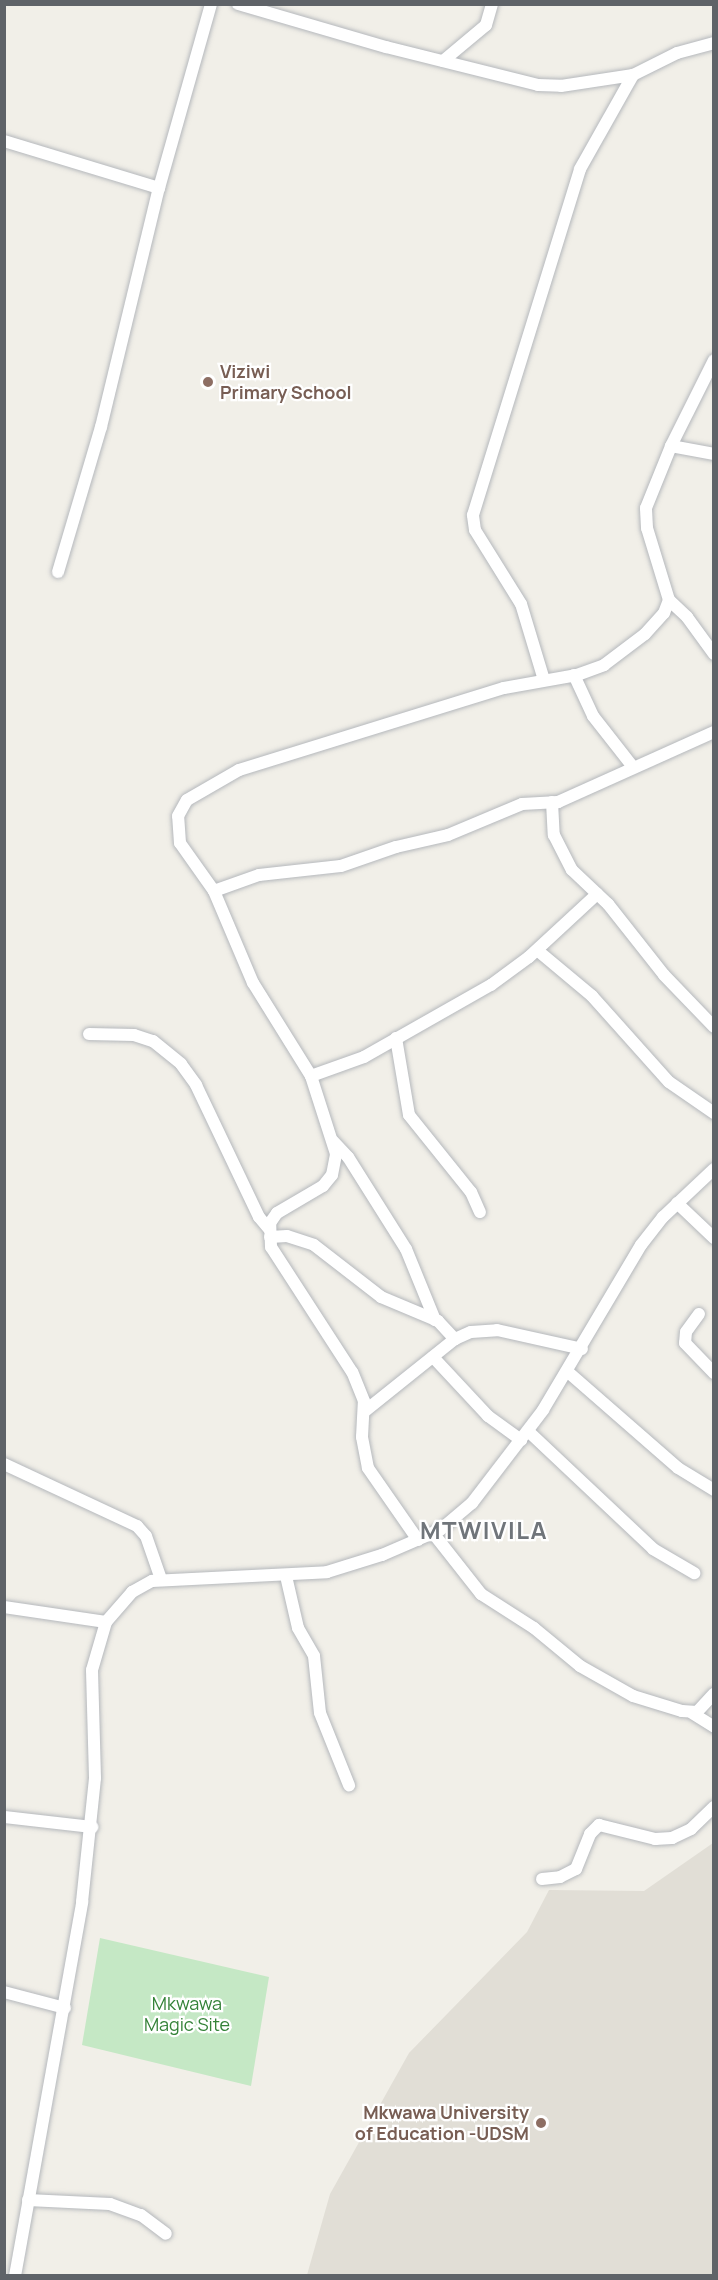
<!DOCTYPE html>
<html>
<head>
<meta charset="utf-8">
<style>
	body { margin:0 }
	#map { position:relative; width:718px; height:2280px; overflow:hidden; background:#f1efe8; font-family:Manrope,sans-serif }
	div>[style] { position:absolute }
	.education>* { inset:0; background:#e1ded6 }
	.green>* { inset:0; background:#c5e8c5 }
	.roads { filter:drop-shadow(0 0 2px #b5b8bc) drop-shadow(0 0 2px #b5b8bc) }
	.minor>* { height:12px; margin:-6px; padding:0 6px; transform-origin:6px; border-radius:6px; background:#fff }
	.dots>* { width:16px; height:16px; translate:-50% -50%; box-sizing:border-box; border:3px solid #fff; border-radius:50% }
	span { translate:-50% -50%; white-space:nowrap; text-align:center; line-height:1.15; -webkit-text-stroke:4.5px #fff; paint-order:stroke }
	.education-label { font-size:18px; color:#785e54; font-weight:700 }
	.left { translate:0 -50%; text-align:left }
	.right { translate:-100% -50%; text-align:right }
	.park-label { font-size:18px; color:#348238 }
	.district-label { font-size:24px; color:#70757a; font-weight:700; letter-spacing:1.5px }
	.frame { position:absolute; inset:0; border:6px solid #5f6368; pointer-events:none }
</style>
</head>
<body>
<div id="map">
	<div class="education">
		<div style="clip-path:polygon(713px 1843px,713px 2275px,307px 2275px,330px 2194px,409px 2053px,527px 1932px,549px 1890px,644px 1891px)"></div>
	</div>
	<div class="green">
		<div style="clip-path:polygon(100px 1938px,269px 1977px,251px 2086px,82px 2045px)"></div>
	</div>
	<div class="roads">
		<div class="minor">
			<div style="left:238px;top:4px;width:154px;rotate:16.2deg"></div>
			<div style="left:386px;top:47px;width:157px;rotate:14deg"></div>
			<div style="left:538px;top:85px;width:23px;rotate:2deg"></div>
			<div style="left:561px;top:86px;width:73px;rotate:-8.7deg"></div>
			<div style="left:633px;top:75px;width:49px;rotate:-26.6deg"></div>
			<div style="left:677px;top:53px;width:38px;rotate:-15deg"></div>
			<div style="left:443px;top:61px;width:56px;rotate:-39.9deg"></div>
			<div style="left:486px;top:25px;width:22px;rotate:-74deg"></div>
			<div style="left:4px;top:141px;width:162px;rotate:16.9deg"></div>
			<div style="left:671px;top:446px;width:44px;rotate:10.5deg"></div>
			<div style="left:58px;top:572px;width:151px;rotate:-73.5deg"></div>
			<div style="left:101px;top:427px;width:246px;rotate:-76.4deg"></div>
			<div style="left:159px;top:188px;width:191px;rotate:-74.2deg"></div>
			<div style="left:669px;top:600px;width:25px;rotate:43deg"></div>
			<div style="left:687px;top:617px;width:46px;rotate:53.9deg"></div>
			<div style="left:574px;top:675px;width:45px;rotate:65.1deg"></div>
			<div style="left:593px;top:716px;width:65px;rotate:51.9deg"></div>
			<div style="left:544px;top:680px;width:79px;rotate:-106.8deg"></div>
			<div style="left:521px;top:604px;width:87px;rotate:-121.9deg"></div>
			<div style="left:475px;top:530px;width:15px;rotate:-98deg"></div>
			<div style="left:473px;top:515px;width:362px;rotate:-72.8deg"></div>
			<div style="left:580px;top:169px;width:108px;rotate:-60.6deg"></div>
			<div style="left:552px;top:802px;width:33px;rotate:87deg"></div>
			<div style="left:554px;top:835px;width:39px;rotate:63deg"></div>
			<div style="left:572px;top:870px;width:50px;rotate:43.4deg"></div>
			<div style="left:608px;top:904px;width:90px;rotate:51.7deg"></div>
			<div style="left:664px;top:975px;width:72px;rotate:46.1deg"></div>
			<div style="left:214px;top:891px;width:48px;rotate:-19.6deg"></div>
			<div style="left:259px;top:875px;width:82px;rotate:-6.3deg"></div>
			<div style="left:341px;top:866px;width:58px;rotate:-19.1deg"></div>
			<div style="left:396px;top:847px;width:53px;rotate:-13deg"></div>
			<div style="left:448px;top:835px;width:80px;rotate:-22.7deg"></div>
			<div style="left:522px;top:804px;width:36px;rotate:-3deg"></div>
			<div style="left:558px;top:802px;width:171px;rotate:-24.2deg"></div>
			<div style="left:537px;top:950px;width:72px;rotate:39.9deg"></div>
			<div style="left:592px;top:996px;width:115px;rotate:48.2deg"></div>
			<div style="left:669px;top:1082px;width:55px;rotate:34.6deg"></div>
			<div style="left:89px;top:1034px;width:45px;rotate:1.3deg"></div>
			<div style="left:134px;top:1035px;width:20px;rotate:18deg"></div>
			<div style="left:153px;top:1041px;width:36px;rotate:39deg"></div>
			<div style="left:181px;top:1064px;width:26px;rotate:54deg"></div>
			<div style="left:196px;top:1085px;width:146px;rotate:64.5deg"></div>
			<div style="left:259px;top:1217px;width:16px;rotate:50deg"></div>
			<div style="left:396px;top:1038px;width:78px;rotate:80.4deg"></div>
			<div style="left:409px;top:1115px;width:99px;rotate:51.2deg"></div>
			<div style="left:471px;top:1192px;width:22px;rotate:66deg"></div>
			<div style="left:311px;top:1076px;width:56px;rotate:-19.7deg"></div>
			<div style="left:364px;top:1057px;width:146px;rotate:-29.6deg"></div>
			<div style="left:491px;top:985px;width:47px;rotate:-36.4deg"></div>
			<div style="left:529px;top:957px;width:93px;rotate:-42.8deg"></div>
			<div style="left:333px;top:1141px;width:22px;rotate:47deg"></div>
			<div style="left:348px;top:1157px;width:109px;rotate:57.8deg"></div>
			<div style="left:406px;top:1249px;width:77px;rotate:67.8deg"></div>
			<div style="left:677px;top:1203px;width:51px;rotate:43.4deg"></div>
			<div style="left:270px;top:1237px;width:17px;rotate:-3deg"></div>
			<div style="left:287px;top:1236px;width:28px;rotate:18deg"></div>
			<div style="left:314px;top:1245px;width:85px;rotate:37.8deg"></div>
			<div style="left:381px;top:1297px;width:62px;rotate:22.8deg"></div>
			<div style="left:438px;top:1321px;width:25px;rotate:47deg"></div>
			<div style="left:699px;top:1314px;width:22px;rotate:126deg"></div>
			<div style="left:686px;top:1332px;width:11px;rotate:95deg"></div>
			<div style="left:685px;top:1343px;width:42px;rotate:46deg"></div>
			<div style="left:433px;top:1357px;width:81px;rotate:47deg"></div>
			<div style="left:488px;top:1416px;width:41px;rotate:36deg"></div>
			<div style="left:568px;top:1372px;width:146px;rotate:41.1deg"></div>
			<div style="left:678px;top:1468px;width:42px;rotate:31.4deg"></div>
			<div style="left:365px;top:1411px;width:115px;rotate:-38.7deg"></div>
			<div style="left:455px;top:1339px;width:17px;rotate:-24deg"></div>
			<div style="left:471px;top:1332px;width:26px;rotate:-4deg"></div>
			<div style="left:497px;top:1330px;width:87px;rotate:12.6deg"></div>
			<div style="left:528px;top:1431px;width:172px;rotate:43.3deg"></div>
			<div style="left:653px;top:1549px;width:48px;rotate:30.3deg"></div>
			<div style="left:4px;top:1464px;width:147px;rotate:25deg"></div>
			<div style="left:137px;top:1526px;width:13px;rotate:48deg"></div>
			<div style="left:146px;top:1536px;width:46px;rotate:70.8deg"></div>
			<div style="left:433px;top:1533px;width:78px;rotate:51.8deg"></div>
			<div style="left:481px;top:1594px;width:63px;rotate:32.7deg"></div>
			<div style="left:534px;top:1628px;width:60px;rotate:39.6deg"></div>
			<div style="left:580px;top:1666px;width:61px;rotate:29.5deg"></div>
			<div style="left:633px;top:1696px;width:51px;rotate:17deg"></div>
			<div style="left:682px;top:1711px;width:15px;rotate:4deg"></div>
			<div style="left:697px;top:1712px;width:25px;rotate:-47deg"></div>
			<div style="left:418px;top:1540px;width:88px;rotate:-124.8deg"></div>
			<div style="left:368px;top:1468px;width:32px;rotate:-101deg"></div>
			<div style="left:362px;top:1437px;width:36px;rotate:-87deg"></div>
			<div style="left:364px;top:1401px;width:31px;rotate:-112deg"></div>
			<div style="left:352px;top:1372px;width:149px;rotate:-122.9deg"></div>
			<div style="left:271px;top:1247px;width:24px;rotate:-92deg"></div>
			<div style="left:270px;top:1223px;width:12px;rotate:-55deg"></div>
			<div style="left:277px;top:1213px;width:53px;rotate:-30.4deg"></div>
			<div style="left:323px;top:1186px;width:14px;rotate:-51deg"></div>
			<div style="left:332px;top:1175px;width:21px;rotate:-79deg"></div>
			<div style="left:336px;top:1154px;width:82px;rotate:-107.8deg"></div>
			<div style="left:311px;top:1076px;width:110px;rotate:-121.9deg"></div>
			<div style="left:253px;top:983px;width:100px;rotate:-113deg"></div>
			<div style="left:214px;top:891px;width:59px;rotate:-125.3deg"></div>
			<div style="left:180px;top:843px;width:27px;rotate:-94deg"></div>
			<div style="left:178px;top:816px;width:18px;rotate:-61deg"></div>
			<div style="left:187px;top:800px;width:60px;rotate:-30deg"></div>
			<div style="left:239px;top:770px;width:277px;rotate:-17.2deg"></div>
			<div style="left:504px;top:688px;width:74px;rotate:-10.1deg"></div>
			<div style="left:577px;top:675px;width:29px;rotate:-20deg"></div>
			<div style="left:604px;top:665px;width:51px;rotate:-37.1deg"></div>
			<div style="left:645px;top:634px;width:28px;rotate:-48deg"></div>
			<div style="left:664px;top:613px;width:14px;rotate:-69deg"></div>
			<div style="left:669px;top:600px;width:75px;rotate:-107deg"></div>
			<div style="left:647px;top:528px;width:20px;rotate:-93deg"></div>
			<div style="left:646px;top:508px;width:67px;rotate:-68deg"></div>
			<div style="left:671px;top:446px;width:96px;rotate:-63.4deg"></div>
			<div style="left:286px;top:1576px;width:53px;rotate:77deg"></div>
			<div style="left:298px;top:1628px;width:32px;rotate:60deg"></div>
			<div style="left:314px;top:1656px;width:57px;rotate:84deg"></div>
			<div style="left:320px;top:1713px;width:78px;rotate:68.1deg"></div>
			<div style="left:4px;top:1607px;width:103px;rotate:8.4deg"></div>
			<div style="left:692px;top:1713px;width:26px;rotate:32deg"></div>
			<div style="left:4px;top:1817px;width:89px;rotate:6.5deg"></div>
			<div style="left:542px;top:1879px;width:18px;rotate:-6deg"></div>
			<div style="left:560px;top:1877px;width:18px;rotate:-27deg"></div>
			<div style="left:576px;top:1869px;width:38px;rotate:-68deg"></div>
			<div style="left:590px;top:1834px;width:13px;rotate:-45deg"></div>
			<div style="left:599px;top:1825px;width:58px;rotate:14deg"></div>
			<div style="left:655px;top:1839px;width:17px;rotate:-3deg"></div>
			<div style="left:672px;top:1838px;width:21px;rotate:-25deg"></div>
			<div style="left:691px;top:1829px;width:32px;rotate:-44deg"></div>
			<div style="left:4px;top:1992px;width:63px;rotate:14.7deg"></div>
			<div style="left:28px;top:2200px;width:82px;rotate:2.8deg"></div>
			<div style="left:110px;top:2204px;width:33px;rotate:20deg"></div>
			<div style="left:141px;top:2215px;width:31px;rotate:37deg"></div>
			<div style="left:15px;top:2276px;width:380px;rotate:-79.8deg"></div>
			<div style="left:82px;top:1902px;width:125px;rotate:-84deg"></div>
			<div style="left:95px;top:1778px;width:108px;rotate:-91.6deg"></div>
			<div style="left:92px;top:1670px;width:50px;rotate:-73.7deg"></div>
			<div style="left:106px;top:1622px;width:40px;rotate:-49deg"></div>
			<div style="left:132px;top:1592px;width:23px;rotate:-29deg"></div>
			<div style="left:152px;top:1581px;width:175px;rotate:-2.9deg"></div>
			<div style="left:327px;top:1572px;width:58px;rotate:-17.2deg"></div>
			<div style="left:382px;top:1555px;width:63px;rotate:-23.3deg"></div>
			<div style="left:440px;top:1530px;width:42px;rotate:-40.2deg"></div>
			<div style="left:472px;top:1503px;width:117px;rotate:-52.6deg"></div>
			<div style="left:543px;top:1410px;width:192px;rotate:-59.3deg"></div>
			<div style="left:641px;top:1245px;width:36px;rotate:-52deg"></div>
			<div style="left:663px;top:1217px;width:70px;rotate:-43.3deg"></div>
		</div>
	</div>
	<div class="dots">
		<div style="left:208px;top:382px;background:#8d6e63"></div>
		<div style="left:541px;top:2123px;background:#8d6e63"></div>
	</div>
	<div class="education-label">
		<span class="left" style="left:220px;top:382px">Viziwi<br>Primary School</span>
		<span class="right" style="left:529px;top:2123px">Mkwawa University<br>of Education -UDSM</span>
	</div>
	<div class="park-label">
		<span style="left:187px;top:2014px">Mkwawa<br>Magic Site</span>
	</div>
	<div class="district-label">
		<span style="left:484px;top:1530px">MTWIVILA</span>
	</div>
	<div class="frame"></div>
</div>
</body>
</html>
